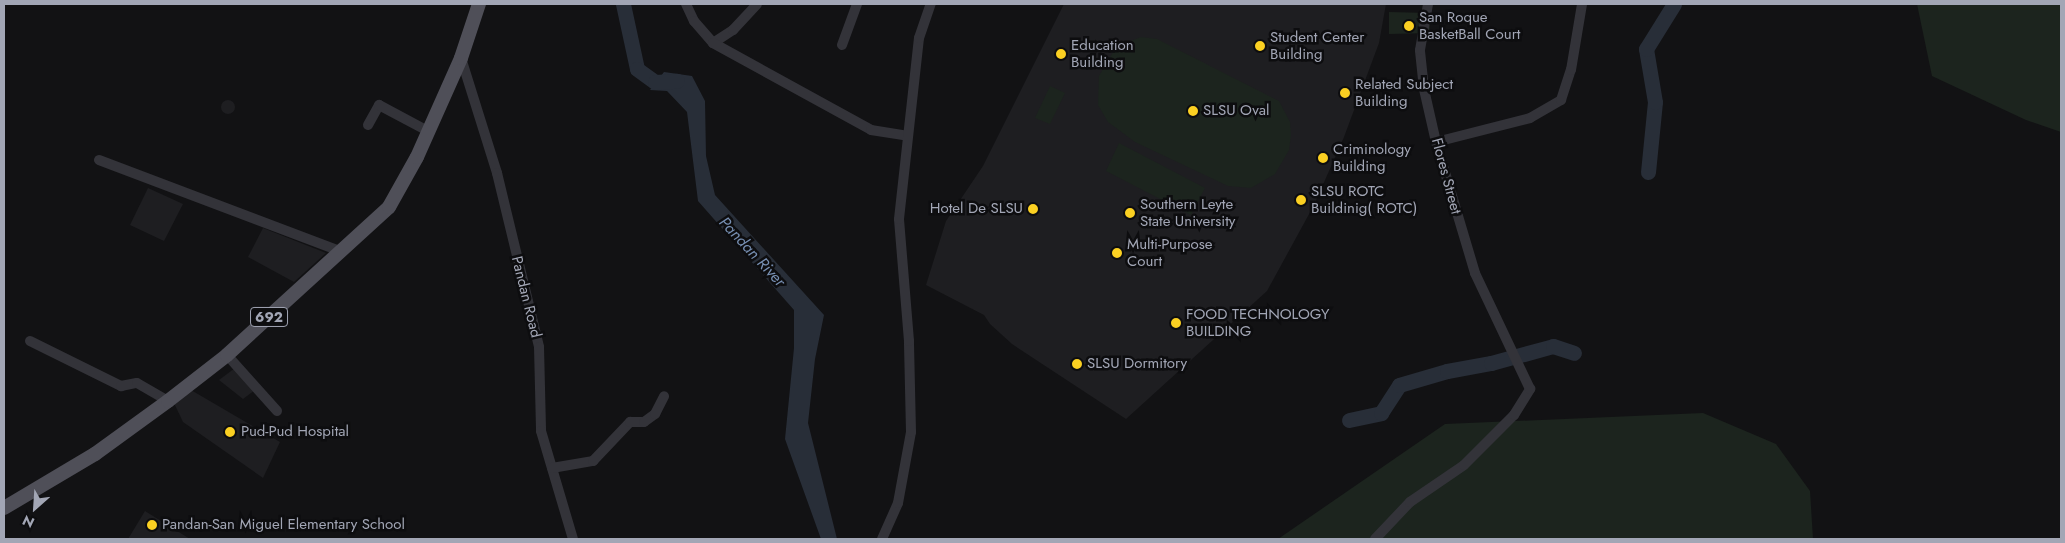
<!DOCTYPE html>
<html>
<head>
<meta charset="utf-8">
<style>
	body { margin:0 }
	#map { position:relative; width:2065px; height:543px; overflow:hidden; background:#121214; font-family:Jost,sans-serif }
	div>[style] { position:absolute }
	.built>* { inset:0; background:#1e1e21 }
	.round { border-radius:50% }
	.green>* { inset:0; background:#1c241e }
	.water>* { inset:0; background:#282e38 }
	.river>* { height:15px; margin:-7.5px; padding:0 7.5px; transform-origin:7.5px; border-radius:7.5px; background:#282e38 }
	.minor>* { height:10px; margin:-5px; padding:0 5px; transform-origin:5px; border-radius:5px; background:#333339 }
	.major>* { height:14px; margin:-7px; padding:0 7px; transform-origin:7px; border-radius:7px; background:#4f4f58 }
	.dots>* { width:14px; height:14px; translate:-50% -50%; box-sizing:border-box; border:2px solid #0d0d0f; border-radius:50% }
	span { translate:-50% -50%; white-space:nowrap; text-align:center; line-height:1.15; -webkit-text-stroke:5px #0d0d0f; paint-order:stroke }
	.shield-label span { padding:1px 4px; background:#0d0d0f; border:1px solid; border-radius:4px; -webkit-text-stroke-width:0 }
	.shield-label { font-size:14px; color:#a2a6b5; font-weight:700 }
	.poi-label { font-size:15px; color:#a2a6b5 }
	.left { translate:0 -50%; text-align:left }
	.right { translate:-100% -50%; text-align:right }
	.street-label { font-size:15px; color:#a2a6b5 }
	.water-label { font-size:16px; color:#778fb2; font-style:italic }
	.frame { position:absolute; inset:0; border:5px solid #a2a6b5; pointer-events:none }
	.north { position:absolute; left:10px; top:483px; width:50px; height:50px; -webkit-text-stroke:4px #0d0d0f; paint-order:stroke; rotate:206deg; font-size:14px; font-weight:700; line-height:20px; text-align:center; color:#a2a6b5 }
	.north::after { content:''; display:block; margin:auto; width:18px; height:22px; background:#a2a6b5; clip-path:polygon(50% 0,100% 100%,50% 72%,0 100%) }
</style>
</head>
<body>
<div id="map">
	<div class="built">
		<div style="clip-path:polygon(1064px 4px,1386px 4px,1379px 43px,1344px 137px,1314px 205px,1267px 291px,1126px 419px,1012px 344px,990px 324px,984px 315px,926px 285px,946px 221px,983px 166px)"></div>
		<div class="round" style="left:221px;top:100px;width:14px;height:14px"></div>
		<div style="clip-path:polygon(148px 188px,183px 204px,164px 241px,130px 225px)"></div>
		<div style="clip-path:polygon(263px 228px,326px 253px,294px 282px,248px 257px)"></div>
		<div style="clip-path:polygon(235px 368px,255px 390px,243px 399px,219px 380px)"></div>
		<div style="clip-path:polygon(191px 390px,280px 442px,263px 478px,183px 422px,174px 403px)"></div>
		<div style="clip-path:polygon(145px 511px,190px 539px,128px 539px)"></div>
	</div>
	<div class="green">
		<div style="clip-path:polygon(1917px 4px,2061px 4px,2061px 132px,2026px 120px,1932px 76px)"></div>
		<div style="clip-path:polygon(1389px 12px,1429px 13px,1430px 33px,1389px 34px)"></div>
		<div style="clip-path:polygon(1141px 37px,1157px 39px,1279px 101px,1290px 122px,1291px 135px,1289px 150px,1275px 174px,1251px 188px,1228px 186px,1135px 142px,1108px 122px,1098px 105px,1099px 76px,1116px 47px)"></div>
		<div style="clip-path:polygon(1050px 86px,1065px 93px,1050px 124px,1035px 118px)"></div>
		<div style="clip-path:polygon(1119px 143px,1205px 188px,1191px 215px,1106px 171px)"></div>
		<div style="clip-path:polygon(1703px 413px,1776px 444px,1810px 491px,1813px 539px,1278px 539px,1445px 424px)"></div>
	</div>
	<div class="water">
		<div style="clip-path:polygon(664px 72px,692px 76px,705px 101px,706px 156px,715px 195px,824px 315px,815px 359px,808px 423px,837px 539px,821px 539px,785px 439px,794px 348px,794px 310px,698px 201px,687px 112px,667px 91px,650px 90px)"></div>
	</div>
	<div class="river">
		<div style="left:623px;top:4px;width:66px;rotate:77.8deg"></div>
		<div style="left:637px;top:69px;width:22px;rotate:36deg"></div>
		<div style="left:655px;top:82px;width:22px;rotate:-3deg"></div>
		<div style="left:1648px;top:172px;width:70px;rotate:-84.3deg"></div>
		<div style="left:1655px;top:102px;width:54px;rotate:-99.6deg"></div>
		<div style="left:1646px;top:49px;width:53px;rotate:-58.1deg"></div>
		<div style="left:1349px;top:420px;width:33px;rotate:-12deg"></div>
		<div style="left:1381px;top:413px;width:33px;rotate:-57deg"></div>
		<div style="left:1399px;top:385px;width:50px;rotate:-16.3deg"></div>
		<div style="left:1447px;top:371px;width:45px;rotate:-10.3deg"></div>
		<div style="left:1491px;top:363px;width:64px;rotate:-15.3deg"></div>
		<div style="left:1553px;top:346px;width:22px;rotate:18deg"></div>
	</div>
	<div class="minor">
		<div style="left:686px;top:4px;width:19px;rotate:65deg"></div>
		<div style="left:694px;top:21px;width:29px;rotate:49deg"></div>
		<div style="left:713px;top:43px;width:24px;rotate:-33deg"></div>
		<div style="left:733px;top:30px;width:35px;rotate:-47deg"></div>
		<div style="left:713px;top:43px;width:180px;rotate:28.8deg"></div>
		<div style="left:871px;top:130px;width:36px;rotate:9deg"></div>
		<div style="left:842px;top:45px;width:44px;rotate:-69.9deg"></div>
		<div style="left:461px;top:58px;width:121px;rotate:72.6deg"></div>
		<div style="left:497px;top:173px;width:179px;rotate:76.4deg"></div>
		<div style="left:539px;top:347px;width:84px;rotate:88.6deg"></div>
		<div style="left:541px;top:431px;width:113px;rotate:73.5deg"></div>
		<div style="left:368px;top:125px;width:23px;rotate:-61deg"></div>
		<div style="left:379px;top:105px;width:55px;rotate:28deg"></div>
		<div style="left:1436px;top:142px;width:97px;rotate:-14.3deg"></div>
		<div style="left:1530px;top:118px;width:36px;rotate:-30deg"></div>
		<div style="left:1561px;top:100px;width:32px;rotate:-72deg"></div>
		<div style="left:1571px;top:70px;width:67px;rotate:-80.5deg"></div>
		<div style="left:99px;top:160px;width:260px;rotate:20.7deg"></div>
		<div style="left:30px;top:341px;width:102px;rotate:26.3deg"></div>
		<div style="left:121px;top:386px;width:16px;rotate:-11deg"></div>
		<div style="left:137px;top:383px;width:36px;rotate:30deg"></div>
		<div style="left:227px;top:355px;width:75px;rotate:48.2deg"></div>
		<div style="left:552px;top:468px;width:42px;rotate:-9.7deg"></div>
		<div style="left:593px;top:461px;width:54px;rotate:-46.5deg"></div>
		<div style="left:630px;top:422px;width:14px"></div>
		<div style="left:644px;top:422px;width:14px;rotate:-36deg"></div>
		<div style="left:655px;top:414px;width:20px;rotate:-63deg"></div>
		<div style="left:882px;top:539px;width:39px;rotate:-66deg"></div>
		<div style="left:898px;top:503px;width:72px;rotate:-79.6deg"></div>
		<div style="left:911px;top:432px;width:91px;rotate:-91.3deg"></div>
		<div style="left:909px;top:341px;width:122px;rotate:-94.7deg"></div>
		<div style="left:899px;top:219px;width:182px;rotate:-83.7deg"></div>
		<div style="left:919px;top:38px;width:36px;rotate:-71deg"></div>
		<div style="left:1375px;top:539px;width:51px;rotate:-46.6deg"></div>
		<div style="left:1410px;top:502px;width:65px;rotate:-34.4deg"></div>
		<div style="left:1464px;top:465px;width:71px;rotate:-45deg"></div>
		<div style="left:1514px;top:415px;width:31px;rotate:-58deg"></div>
		<div style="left:1530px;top:389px;width:128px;rotate:-115.4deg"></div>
		<div style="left:1475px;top:273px;width:137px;rotate:-106.6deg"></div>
		<div style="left:1436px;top:142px;width:54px;rotate:-102.8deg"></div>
		<div style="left:1424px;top:89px;width:39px;rotate:-96deg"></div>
		<div style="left:1420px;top:50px;width:47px;rotate:-80.1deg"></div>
	</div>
	<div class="major">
		<div style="left:4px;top:508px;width:106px;rotate:-30.7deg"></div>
		<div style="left:95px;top:454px;width:90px;rotate:-36deg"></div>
		<div style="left:168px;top:401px;width:75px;rotate:-37.9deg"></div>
		<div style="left:227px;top:355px;width:219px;rotate:-42.4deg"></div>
		<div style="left:389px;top:207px;width:57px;rotate:-60.8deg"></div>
		<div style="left:417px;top:157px;width:108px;rotate:-66deg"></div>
		<div style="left:461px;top:58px;width:57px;rotate:-71.6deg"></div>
	</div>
	<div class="dots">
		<div style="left:1409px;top:26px;background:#fbd022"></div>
		<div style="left:1260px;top:46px;background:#fbd022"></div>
		<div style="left:1061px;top:54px;background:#fbd022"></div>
		<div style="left:1345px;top:93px;background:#fbd022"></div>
		<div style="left:1193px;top:111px;background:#fbd022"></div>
		<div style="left:1323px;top:158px;background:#fbd022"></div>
		<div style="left:1301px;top:200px;background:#fbd022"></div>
		<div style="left:1033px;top:209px;background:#fbd022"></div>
		<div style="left:1130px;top:213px;background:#fbd022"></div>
		<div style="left:1117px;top:253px;background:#fbd022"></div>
		<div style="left:1176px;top:323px;background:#fbd022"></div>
		<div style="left:1077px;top:364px;background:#fbd022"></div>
		<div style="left:230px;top:432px;background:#fbd022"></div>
		<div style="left:152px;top:525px;background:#fbd022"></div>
	</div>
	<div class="shield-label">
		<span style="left:269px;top:317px">692</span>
	</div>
	<div class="poi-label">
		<span class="left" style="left:1419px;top:26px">San Roque<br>BasketBall Court</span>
		<span class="left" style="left:1270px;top:46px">Student Center<br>Building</span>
		<span class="left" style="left:1071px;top:54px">Education<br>Building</span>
		<span class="left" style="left:1355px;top:93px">Related Subject<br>Building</span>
		<span class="left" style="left:1203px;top:111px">SLSU Oval</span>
		<span class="left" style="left:1333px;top:158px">Criminology<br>Building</span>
		<span class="left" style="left:1311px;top:200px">SLSU ROTC<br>Buildinig( ROTC)</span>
		<span class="left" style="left:1140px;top:213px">Southern Leyte<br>State University</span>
		<span class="right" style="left:1023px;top:209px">Hotel De SLSU</span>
		<span class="left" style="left:1127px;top:253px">Multi-Purpose<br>Court</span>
		<span class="left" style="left:1186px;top:323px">FOOD TECHNOLOGY<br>BUILDING</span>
		<span class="left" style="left:1087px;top:364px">SLSU Dormitory</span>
		<span class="left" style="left:241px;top:432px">Pud-Pud Hospital</span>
		<span class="left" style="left:162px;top:525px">Pandan-San Miguel Elementary School</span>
	</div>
	<div class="street-label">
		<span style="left:1446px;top:176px;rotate:75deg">Flores Street</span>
		<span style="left:526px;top:297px;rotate:76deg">Pandan Road</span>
	</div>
	<div class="water-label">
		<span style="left:752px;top:252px;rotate:47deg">Pandan River</span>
	</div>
	<div class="frame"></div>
	<div class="north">N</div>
</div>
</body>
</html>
